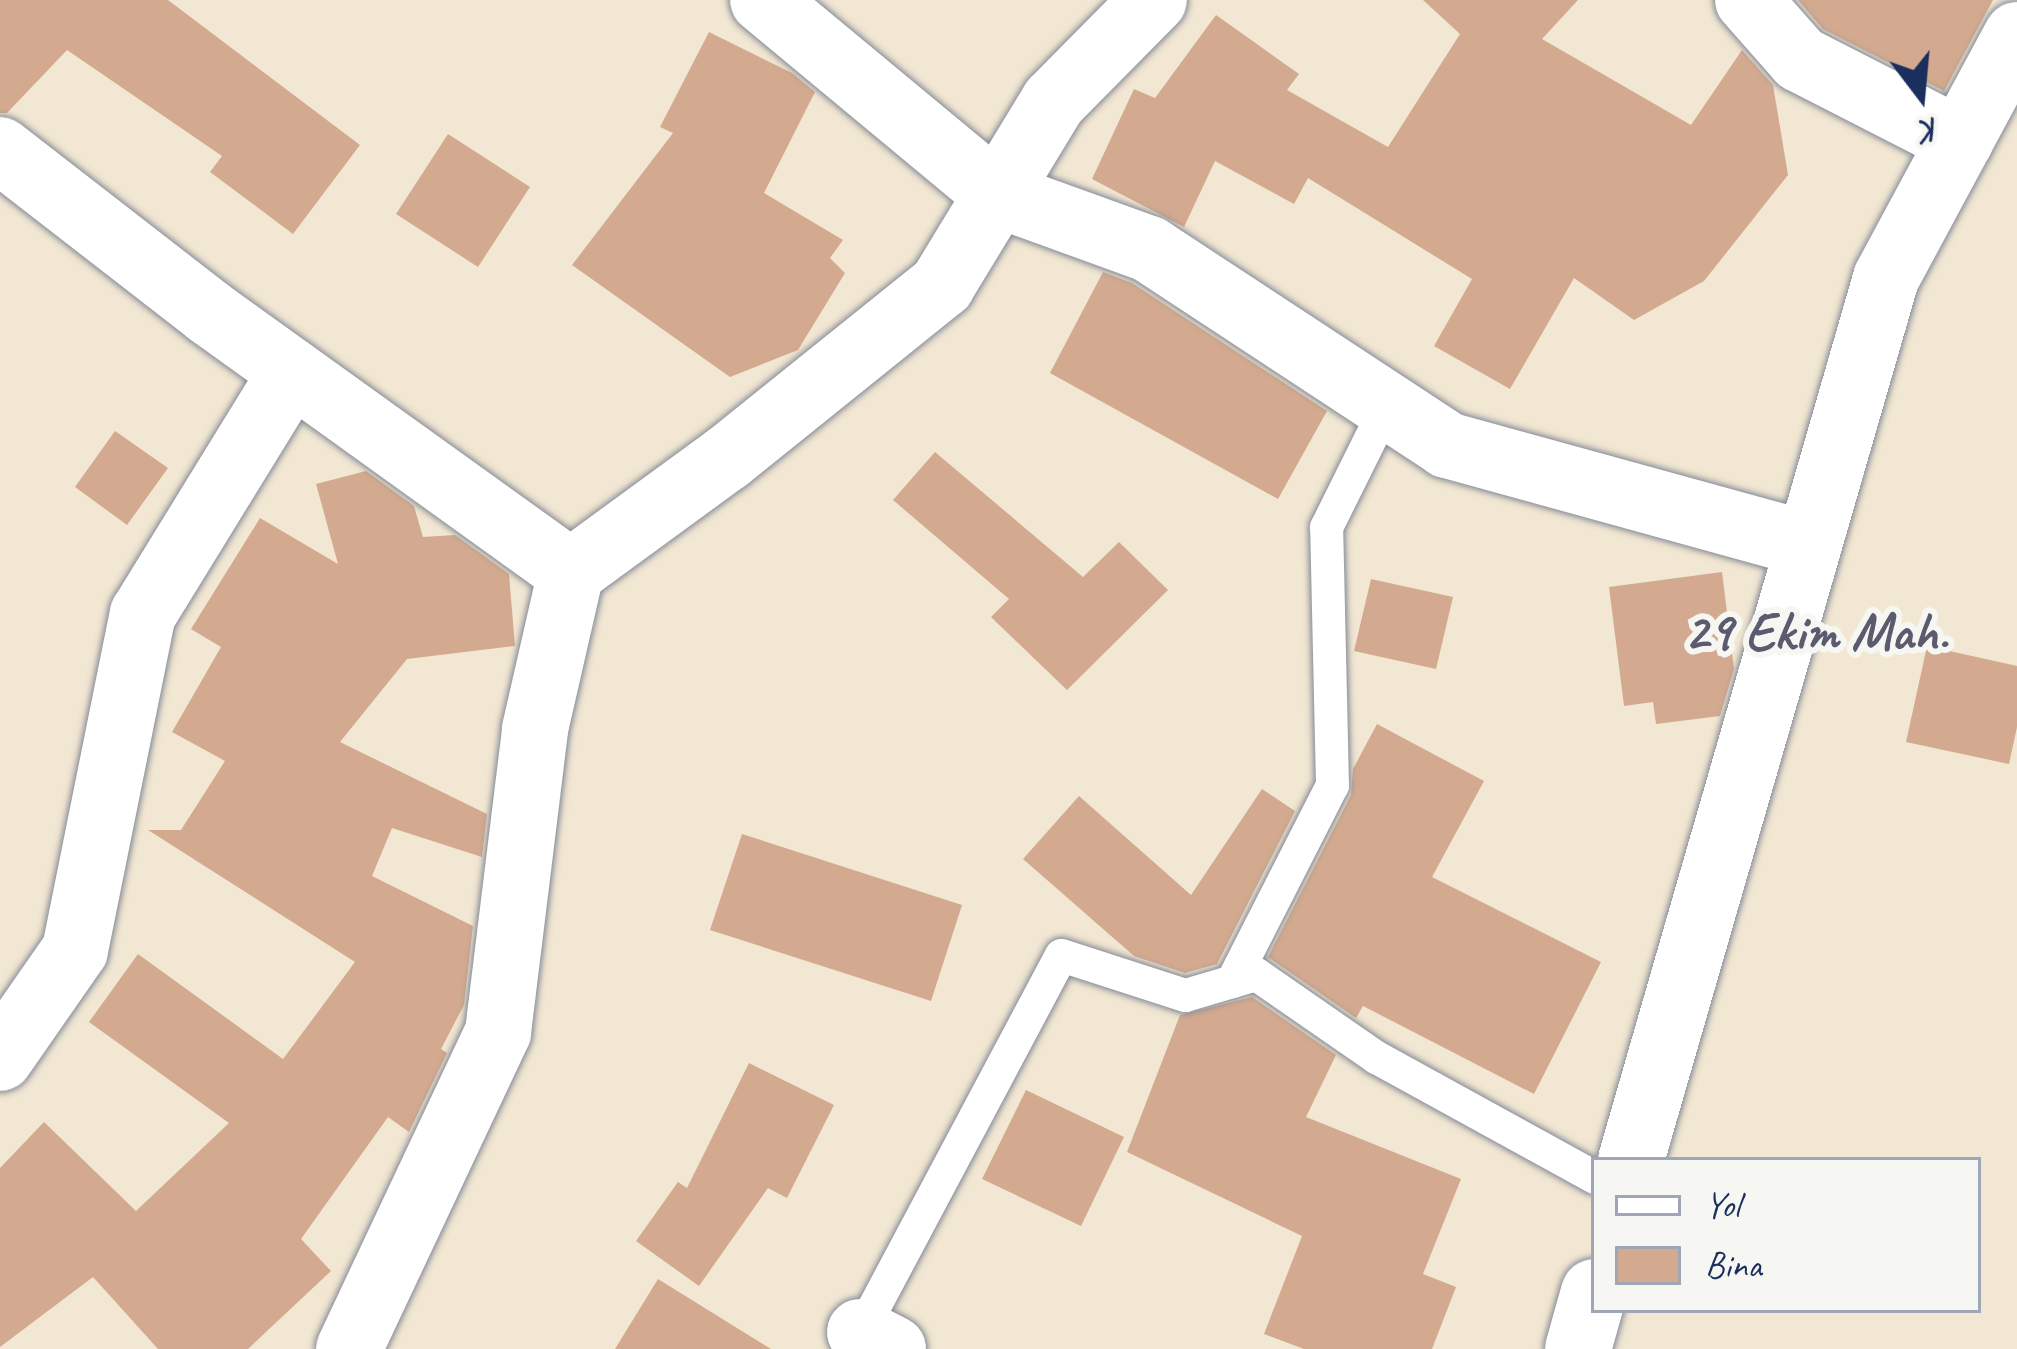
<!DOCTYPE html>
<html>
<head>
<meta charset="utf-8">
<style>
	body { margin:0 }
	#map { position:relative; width:2017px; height:1349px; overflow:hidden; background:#f2e7d2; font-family:Caveat,sans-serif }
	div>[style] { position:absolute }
	.building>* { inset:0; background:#d3aa8f }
	.roads { filter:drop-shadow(0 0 3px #868b98) drop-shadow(0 0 3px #868b98) }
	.lane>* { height:33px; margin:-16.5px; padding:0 16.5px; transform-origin:16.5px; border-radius:16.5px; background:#fff }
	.street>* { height:66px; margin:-33px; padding:0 33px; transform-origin:33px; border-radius:33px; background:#fff }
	span { translate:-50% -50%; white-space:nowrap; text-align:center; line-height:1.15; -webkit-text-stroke:12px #f6f6f2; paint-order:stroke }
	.district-label { font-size:54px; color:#5b5a6f; font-weight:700 }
	.legend { position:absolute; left:1591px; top:1157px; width:390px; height:156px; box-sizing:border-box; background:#f6f6f2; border:3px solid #9ea6b7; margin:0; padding:15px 21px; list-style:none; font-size:36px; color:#1b2f5e }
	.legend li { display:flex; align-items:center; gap:24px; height:60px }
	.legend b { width:60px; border:3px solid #9ea6b7 }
	.north { position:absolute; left:1861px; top:36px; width:120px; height:120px; -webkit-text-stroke:9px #f6f6f2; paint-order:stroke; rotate:164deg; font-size:33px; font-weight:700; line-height:48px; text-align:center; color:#1b2f5e }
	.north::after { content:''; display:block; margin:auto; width:42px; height:54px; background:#1b2f5e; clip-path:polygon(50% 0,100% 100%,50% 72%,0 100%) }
</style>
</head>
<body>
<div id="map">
	<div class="building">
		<div style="clip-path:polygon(0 0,168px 0,360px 145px,293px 234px,210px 172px,222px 156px,67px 50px,7px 113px,0 113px)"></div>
		<div style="clip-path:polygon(1423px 0,1578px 0,1542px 39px,1691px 125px,1742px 50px,1773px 85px,1788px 175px,1704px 281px,1634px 320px,1574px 278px,1510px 389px,1434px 346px,1472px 279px,1308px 178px,1294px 204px,1215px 161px,1184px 227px,1092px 179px,1134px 89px,1155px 98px,1216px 15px,1299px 74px,1287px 90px,1388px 147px,1460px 34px)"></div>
		<div style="clip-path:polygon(1798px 0,1993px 0,1944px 91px,1823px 29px)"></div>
		<div style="clip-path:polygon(709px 32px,792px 73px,815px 92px,764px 193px,843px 240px,830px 258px,845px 273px,798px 350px,730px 377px,572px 265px,673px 133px,660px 127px)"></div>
		<div style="clip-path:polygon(448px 134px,530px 187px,478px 267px,396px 214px)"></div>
		<div style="clip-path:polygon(1103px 272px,1132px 283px,1327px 411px,1278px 499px,1050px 373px)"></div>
		<div style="clip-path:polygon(115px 431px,168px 468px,127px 525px,75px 487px)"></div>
		<div style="clip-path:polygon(935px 452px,1083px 577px,1119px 542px,1168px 590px,1067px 690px,991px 617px,1009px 599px,893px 500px)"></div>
		<div style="clip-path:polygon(366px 471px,414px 506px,423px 537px,455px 535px,509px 574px,515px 646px,407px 659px,340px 742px,487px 814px,482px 857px,392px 828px,372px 876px,473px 926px,464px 1005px,441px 1049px,447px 1053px,409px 1132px,388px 1117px,301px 1239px,331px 1271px,248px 1349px,158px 1349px,93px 1277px,0 1347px,0 1168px,44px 1122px,136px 1211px,229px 1123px,89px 1022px,138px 954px,283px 1059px,355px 962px,148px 830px,181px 830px,225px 761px,172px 732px,221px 647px,191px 629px,260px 518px,338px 564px,316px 484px)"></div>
		<div style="clip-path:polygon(1722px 572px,1734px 669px,1720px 716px,1656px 724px,1653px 702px,1624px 706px,1609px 587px)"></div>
		<div style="clip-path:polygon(1371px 579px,1453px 597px,1436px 669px,1354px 651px)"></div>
		<div style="clip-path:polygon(1927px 646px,2017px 666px,2017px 727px,2009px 764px,1906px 742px)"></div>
		<div style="clip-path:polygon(1377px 724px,1484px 781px,1432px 877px,1601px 962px,1534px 1094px,1363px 1006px,1356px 1018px,1268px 957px,1351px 795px,1353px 769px)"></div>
		<div style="clip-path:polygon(1262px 789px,1295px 811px,1217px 964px,1185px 973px,1134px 956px,1023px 859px,1079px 796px,1191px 895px)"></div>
		<div style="clip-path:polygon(742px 834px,962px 905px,931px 1001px,710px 930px)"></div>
		<div style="clip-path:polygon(1252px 997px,1336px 1055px,1306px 1117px,1461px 1179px,1423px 1274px,1456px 1287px,1432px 1349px,1304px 1349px,1264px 1334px,1302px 1236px,1127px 1152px,1180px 1015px)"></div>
		<div style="clip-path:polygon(749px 1063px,834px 1105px,787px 1198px,768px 1188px,699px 1286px,636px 1241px,678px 1182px,687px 1188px)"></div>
		<div style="clip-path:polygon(1026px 1090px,1124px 1137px,1081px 1226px,982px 1179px)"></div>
		<div style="clip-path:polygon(658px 1279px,771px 1349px,615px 1349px)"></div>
	</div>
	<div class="roads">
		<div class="lane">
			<div style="left:1232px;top:981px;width:220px;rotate:-63deg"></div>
			<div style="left:1332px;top:785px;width:258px;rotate:-91.3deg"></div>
			<div style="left:1326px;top:527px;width:135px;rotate:-63.6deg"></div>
			<div style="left:855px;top:1342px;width:438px;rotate:-62deg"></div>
			<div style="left:1061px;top:955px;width:130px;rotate:17.9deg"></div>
			<div style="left:1185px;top:995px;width:74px;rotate:-16.5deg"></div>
			<div style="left:1256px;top:974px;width:146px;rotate:34.7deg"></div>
			<div style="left:1376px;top:1057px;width:249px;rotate:28.8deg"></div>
		</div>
		<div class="street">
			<div style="left:763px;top:0;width:304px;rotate:39.7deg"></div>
			<div style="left:997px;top:194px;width:162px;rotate:19.9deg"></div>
			<div style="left:1149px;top:249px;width:357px;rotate:33.3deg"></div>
			<div style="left:1447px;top:445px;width:373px;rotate:15.4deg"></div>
			<div style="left:1748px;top:0;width:79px;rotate:48.6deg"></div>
			<div style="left:1800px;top:59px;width:180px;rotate:27.1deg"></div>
			<div style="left:0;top:150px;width:266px;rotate:37.8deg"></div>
			<div style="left:210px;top:313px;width:444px;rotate:35.7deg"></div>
			<div style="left:0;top:1058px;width:131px;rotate:-55.2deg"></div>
			<div style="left:75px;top:950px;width:343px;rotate:-78.6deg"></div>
			<div style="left:143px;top:614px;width:284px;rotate:-58.4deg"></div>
			<div style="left:1631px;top:1160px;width:918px;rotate:-73.87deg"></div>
			<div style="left:1886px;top:278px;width:276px;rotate:-61.7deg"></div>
			<div style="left:860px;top:1332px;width:37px;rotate:27deg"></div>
			<div style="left:349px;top:1349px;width:350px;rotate:-64.8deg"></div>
			<div style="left:498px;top:1032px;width:305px;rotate:-83deg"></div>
			<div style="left:535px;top:729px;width:161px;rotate:-77.1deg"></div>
			<div style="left:571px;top:572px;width:193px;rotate:-36.2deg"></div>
			<div style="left:727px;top:458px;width:276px;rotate:-38.8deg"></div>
			<div style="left:942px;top:285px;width:215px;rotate:-58.7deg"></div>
			<div style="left:1054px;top:101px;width:142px;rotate:-45.3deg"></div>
			<div style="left:1578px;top:1349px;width:59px;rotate:-74.3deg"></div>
		</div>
	</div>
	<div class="district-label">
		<span style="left:1816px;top:631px">29 Ekim Mah.</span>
	</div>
	<ul class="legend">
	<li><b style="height:15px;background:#fff"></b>Yol</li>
	<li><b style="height:33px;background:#d3aa8f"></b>Bina</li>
	</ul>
	<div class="north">K</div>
</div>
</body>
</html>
